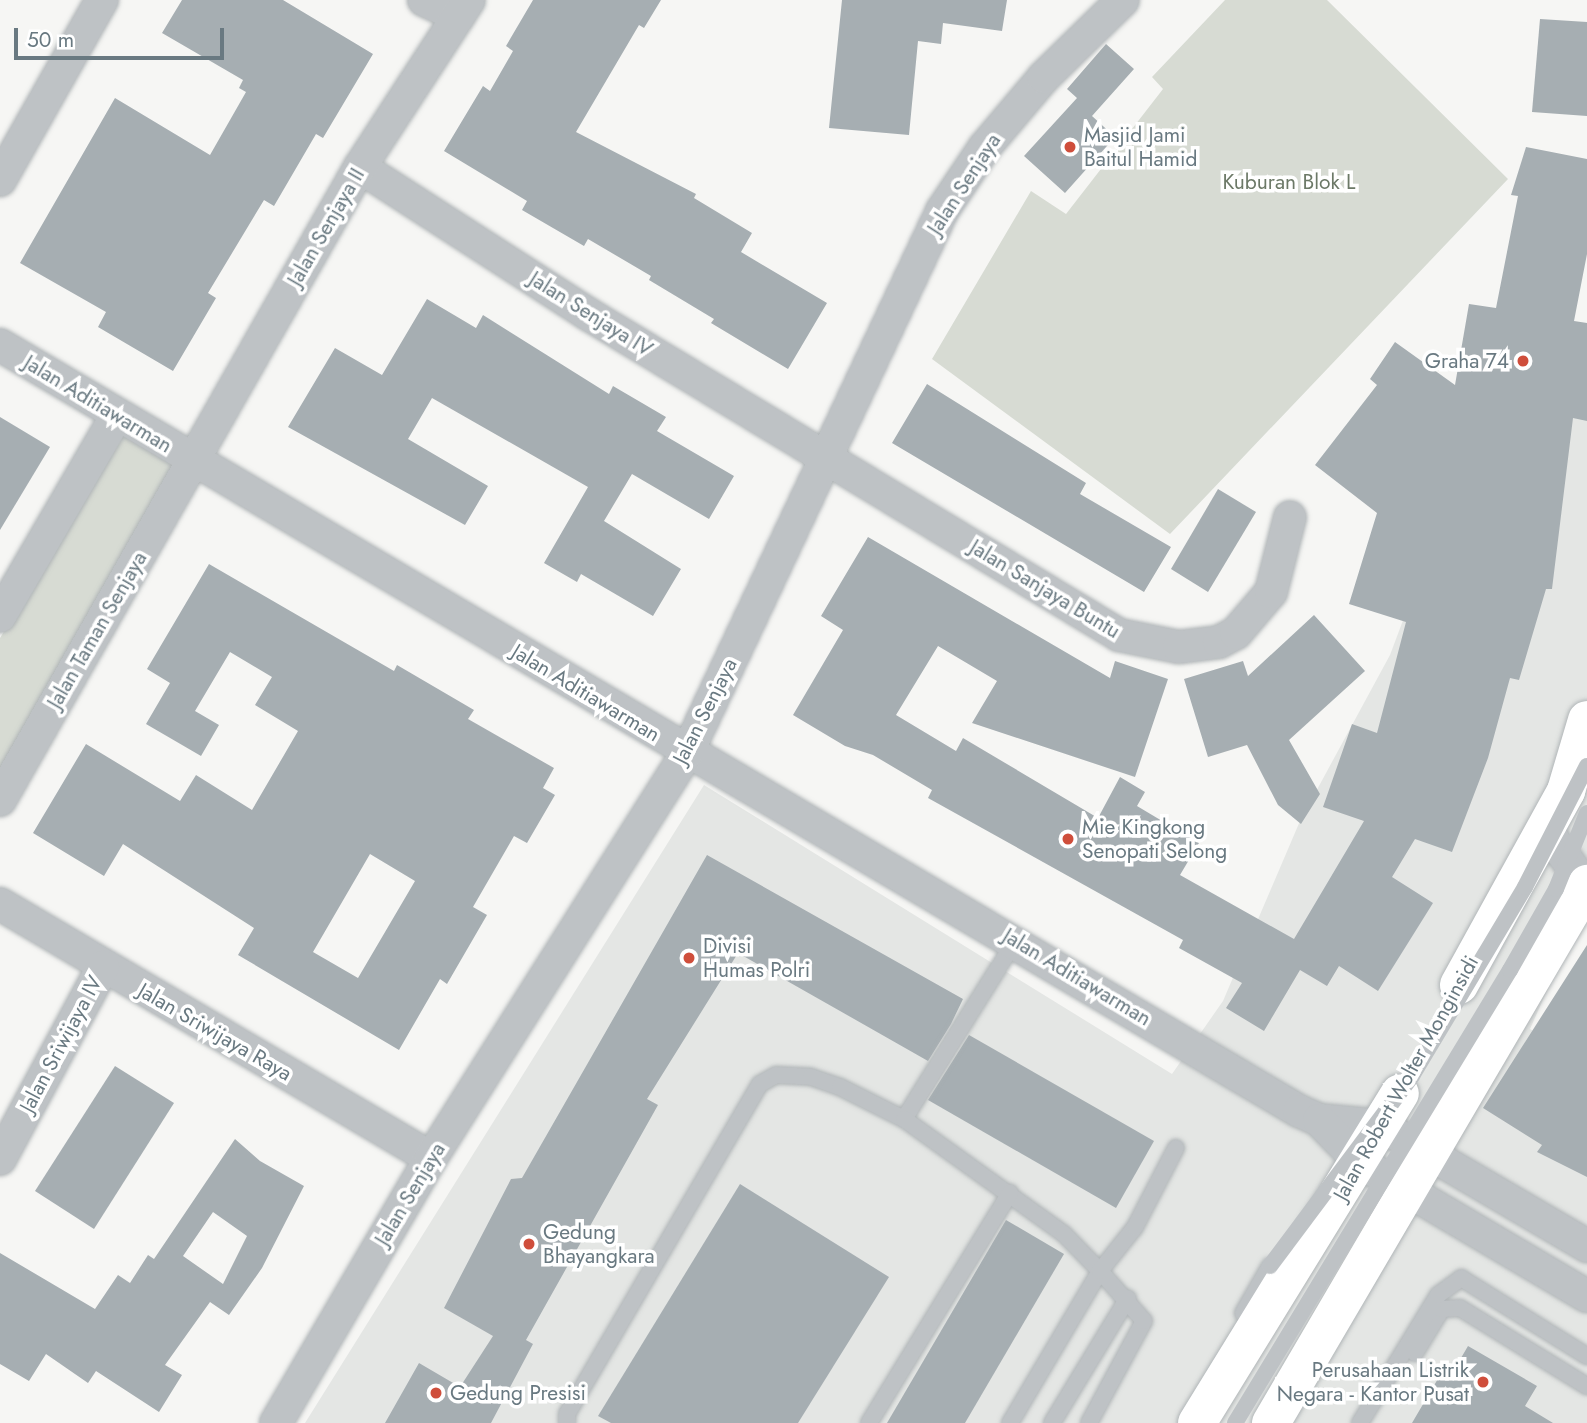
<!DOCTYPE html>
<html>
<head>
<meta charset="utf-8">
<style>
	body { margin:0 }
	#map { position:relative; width:1587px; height:1423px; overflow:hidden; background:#f6f6f4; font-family:Jost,sans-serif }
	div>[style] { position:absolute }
	.built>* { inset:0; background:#e4e6e4 }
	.green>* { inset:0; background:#d7dbd3 }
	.building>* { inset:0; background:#a6aeb2 }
	.roads { filter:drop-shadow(0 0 2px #b0b5b7) drop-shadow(0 0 2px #b0b5b7) }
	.service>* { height:16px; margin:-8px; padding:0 8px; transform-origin:8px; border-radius:8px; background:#bec2c5 }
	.minor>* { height:32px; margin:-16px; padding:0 16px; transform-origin:16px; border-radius:16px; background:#bec2c5 }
	.primary>* { height:38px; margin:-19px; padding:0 19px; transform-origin:19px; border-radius:19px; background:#fff }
	.service-bridge>* { height:16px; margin:-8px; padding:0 8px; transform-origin:8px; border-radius:8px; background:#bec2c5 }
	.dots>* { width:19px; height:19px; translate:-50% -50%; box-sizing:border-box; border:4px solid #fff; border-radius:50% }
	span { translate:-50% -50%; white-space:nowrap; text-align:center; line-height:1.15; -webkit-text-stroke:7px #fff; paint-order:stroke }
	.poi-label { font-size:21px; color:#697981 }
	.left { translate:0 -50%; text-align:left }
	.right { translate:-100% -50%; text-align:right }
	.park-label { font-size:21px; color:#6c7967 }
	.street-label { font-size:21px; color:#697981 }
	.scale { position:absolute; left:14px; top:28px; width:210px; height:32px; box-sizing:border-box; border:4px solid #697981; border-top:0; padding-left:9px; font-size:21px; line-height:24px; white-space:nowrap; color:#697981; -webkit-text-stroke:5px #fff; paint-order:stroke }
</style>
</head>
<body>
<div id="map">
	<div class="built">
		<div style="clip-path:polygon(1431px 392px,1587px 409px,1587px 901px,1530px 1029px,1587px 1062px,1587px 1423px,305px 1423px,704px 785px,1172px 1074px,1223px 1001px,1300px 821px,1390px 655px,1435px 535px)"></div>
	</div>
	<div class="green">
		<div style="clip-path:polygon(1225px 0,1327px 0,1508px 179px,1170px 534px,932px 359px,1031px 191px,1066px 214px,1163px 89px,1152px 77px)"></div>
		<div style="clip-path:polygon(129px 427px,183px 464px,0 769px,0 638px)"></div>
	</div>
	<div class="building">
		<div style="clip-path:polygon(182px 0,283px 0,373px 54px,323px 138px,316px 134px,274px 206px,264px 200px,208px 293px,216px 298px,173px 371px,98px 327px,106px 312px,20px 263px,115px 98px,210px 155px,246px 92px,239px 88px,243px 80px,162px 33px)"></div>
		<div style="clip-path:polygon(533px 0,661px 0,644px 28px,639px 25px,576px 132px,696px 194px,694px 198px,752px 233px,741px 252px,827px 303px,788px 369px,711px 323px,714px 319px,649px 280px,651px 276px,588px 239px,584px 246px,522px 210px,527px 201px,444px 151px,483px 86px,490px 91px,513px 51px,506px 46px)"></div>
		<div style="clip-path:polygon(842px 0,1007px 0,1002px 31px,943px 23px,941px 44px,918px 41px,909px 135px,829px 128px)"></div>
		<div style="clip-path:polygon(1540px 19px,1587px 22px,1587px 116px,1532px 112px)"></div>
		<div style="clip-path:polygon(1106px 44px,1134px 69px,1092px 116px,1115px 137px,1065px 193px,1024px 156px,1077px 98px,1067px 89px)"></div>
		<div style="clip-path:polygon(1526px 147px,1587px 159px,1587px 254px,1574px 321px,1587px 323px,1587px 421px,1573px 418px,1552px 589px,1546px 589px,1519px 680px,1510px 678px,1488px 758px,1452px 852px,1415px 839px,1392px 877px,1433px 903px,1378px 991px,1339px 966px,1327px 986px,1300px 970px,1264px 1031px,1226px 1008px,1242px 983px,1179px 948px,1183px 940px,928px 798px,932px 790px,873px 755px,845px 746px,793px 715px,843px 630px,821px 616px,868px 537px,1110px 678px,1115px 661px,1168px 679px,1135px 777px,972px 723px,997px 681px,938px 646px,896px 715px,956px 751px,963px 738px,1098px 818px,1120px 777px,1145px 792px,1137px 806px,1199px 843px,1180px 875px,1294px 939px,1364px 821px,1323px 807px,1352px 724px,1377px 733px,1406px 622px,1349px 604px,1377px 513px,1315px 465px,1377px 385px,1370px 379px,1395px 342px,1455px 385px,1469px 304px,1496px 308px,1518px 196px,1511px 195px)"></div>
		<div style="clip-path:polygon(427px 299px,476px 328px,483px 315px,609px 394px,613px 386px,666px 417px,657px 431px,734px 476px,709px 519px,632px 474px,604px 521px,681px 569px,653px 616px,581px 574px,577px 582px,544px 563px,588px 487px,432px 398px,408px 439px,488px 486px,465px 525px,288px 427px,335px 348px,382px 375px)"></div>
		<div style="clip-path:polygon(927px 384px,1086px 483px,1080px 494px,1171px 547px,1144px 592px,892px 443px)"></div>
		<div style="clip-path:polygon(0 417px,50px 447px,0 530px)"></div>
		<div style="clip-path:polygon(1218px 489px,1256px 512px,1208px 592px,1171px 569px)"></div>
		<div style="clip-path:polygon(evenodd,209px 564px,394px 671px,397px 665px,474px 710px,468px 719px,554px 768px,543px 788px,555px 795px,527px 843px,514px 836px,473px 907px,487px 915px,447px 984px,440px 979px,399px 1050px,238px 955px,254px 928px,123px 844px,104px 876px,33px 833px,86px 744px,180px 801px,196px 775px,252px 810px,298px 731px,255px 705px,272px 677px,230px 652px,195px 711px,219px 725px,201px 756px,146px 724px,170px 683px,147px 669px,209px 564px,370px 854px,415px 881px,358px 978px,313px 952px,370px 854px)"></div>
		<div style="clip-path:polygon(1314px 615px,1365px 671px,1289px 740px,1320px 794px,1301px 824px,1278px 805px,1247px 745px,1208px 757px,1184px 679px,1243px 661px,1248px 676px)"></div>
		<div style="clip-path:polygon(707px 855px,963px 999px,951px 1024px,928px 1061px,738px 953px,647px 1099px,658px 1105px,526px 1340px,533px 1344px,491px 1423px,385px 1423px,419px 1363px,460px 1387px,493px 1336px,444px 1308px,511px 1179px,522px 1178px)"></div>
		<div style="clip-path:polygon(1587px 945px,1587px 1177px,1537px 1152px,1542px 1145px,1483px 1108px)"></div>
		<div style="clip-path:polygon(969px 1035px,1154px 1141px,1116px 1208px,928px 1100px)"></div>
		<div style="clip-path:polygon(115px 1066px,174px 1103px,94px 1229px,35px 1191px)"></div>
		<div style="clip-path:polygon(evenodd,235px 1139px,260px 1161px,304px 1186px,262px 1268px,229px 1315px,210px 1302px,165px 1365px,182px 1375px,159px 1412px,96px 1371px,88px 1383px,46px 1354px,29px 1381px,0 1364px,0 1253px,95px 1309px,118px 1275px,130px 1283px,148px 1255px,154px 1259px,235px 1139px,213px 1212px,247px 1236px,223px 1284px,183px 1256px,213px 1212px)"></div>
		<div style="clip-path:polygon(740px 1184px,889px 1277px,798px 1423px,611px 1423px,598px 1416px)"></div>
		<div style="clip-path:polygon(1006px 1220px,1064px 1254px,965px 1423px,887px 1423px)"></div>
		<div style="clip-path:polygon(1468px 1346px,1537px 1386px,1525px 1406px,1553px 1423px,1412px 1423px,1446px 1365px,1454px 1370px)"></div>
	</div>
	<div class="roads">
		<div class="service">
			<div style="left:904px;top:1119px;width:211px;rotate:-58deg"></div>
			<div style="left:1243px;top:1313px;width:54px;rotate:-60.1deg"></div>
			<div style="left:1415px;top:1353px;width:52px;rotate:-58.5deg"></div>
			<div style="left:1442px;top:1309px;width:18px;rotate:-3deg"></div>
			<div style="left:1460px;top:1308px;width:149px;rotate:31.6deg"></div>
			<div style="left:567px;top:1423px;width:9px;rotate:-90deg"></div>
			<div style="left:567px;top:1414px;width:382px;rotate:-59.7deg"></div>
			<div style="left:760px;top:1084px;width:18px;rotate:-29deg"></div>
			<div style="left:776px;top:1075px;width:35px;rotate:3deg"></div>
			<div style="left:811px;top:1077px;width:31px;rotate:19deg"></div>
			<div style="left:840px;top:1087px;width:72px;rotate:26.6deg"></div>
			<div style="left:904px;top:1119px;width:197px;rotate:35.7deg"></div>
			<div style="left:1064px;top:1234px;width:52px;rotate:45.8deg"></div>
			<div style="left:1100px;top:1271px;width:177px;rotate:120.6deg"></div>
			<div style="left:869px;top:1423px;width:270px;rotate:-58.5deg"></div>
			<div style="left:1052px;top:1423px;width:146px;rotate:-58.7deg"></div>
			<div style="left:1089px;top:1423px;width:116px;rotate:-61.7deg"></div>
			<div style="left:1144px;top:1321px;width:67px;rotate:-131.3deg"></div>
			<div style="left:1100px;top:1271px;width:56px;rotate:-51.5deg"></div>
			<div style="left:1135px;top:1227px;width:89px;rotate:-62.6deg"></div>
			<div style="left:1360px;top:1423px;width:150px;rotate:-58.6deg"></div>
			<div style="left:1438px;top:1295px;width:29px;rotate:-36deg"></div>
			<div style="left:1461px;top:1278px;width:148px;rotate:31.8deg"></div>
		</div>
		<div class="minor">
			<div style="left:424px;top:0;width:38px;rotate:25deg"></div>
			<div style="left:360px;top:167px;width:271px;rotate:32.8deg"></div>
			<div style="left:588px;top:314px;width:620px;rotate:31.15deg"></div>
			<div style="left:1119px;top:635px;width:61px;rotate:11.3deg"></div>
			<div style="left:1179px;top:647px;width:40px;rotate:-7.1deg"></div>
			<div style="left:1219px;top:642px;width:19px;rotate:-28deg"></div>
			<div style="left:1236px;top:633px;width:54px;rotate:-49.5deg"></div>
			<div style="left:1271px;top:592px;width:77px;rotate:-75.8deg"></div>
			<div style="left:0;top:180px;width:207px;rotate:-60.5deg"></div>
			<div style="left:0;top:345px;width:1508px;rotate:30.53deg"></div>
			<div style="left:1299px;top:1111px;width:22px;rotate:24deg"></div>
			<div style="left:1319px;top:1120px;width:63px;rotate:5.4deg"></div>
			<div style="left:1382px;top:1126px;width:238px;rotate:30.3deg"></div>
			<div style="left:0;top:616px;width:230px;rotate:-59.8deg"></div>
			<div style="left:0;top:800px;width:728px;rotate:-60.37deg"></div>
			<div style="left:360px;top:167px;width:199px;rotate:-56.9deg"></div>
			<div style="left:1546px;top:829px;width:73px;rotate:55.7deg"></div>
			<div style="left:0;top:904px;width:500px;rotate:30.51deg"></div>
			<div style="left:1319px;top:1120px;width:60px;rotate:45.7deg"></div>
			<div style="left:1361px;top:1163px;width:262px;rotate:30.5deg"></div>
			<div style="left:0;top:1159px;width:218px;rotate:-61.8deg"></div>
			<div style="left:276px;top:1423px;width:307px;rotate:-59.7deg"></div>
			<div style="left:431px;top:1158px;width:479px;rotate:-57.7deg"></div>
			<div style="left:687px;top:753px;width:599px;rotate:-64.8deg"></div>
			<div style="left:942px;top:211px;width:76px;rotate:-56.3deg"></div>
			<div style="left:984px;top:148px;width:93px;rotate:-49.8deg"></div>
			<div style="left:1044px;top:77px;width:110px;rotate:-44.3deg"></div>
		</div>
		<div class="primary">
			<div style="left:1459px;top:985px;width:222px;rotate:-61.1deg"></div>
			<div style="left:1566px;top:791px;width:74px;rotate:-73.5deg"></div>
			<div style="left:1197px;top:1423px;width:387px;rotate:-58.4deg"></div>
			<div style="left:1271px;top:1423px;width:625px;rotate:-59.62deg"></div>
		</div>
	</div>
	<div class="service-bridge">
		<div style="left:1270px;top:1266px;width:237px;rotate:-53.2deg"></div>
		<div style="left:1412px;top:1076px;width:220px;rotate:-59.1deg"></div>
		<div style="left:1525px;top:887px;width:136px;rotate:-62.9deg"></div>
		<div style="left:1235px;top:1423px;width:530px;rotate:-58.74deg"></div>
		<div style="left:1510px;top:970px;width:93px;rotate:-60.4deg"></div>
		<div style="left:1556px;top:889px;width:82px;rotate:-67.8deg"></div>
	</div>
	<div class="dots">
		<div style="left:1070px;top:147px;background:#cf4e3b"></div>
		<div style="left:1523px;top:361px;background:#cf4e3b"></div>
		<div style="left:1068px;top:839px;background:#cf4e3b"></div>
		<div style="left:689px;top:958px;background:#cf4e3b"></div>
		<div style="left:529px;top:1244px;background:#cf4e3b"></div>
		<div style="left:1483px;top:1382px;background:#cf4e3b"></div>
		<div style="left:436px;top:1393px;background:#cf4e3b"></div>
	</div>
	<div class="poi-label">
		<span class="left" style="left:1084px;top:147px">Masjid Jami<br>Baitul Hamid</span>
		<span class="right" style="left:1509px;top:361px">Graha 74</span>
		<span class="left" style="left:1082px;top:839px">Mie Kingkong<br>Senopati Selong</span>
		<span class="left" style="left:703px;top:958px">Divisi<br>Humas Polri</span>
		<span class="left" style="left:543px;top:1244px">Gedung<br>Bhayangkara</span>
		<span class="right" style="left:1469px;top:1382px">Perusahaan Listrik<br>Negara - Kantor Pusat</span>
		<span class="left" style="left:450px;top:1393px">Gedung Presisi</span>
	</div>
	<div class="park-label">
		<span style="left:1289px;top:182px">Kuburan Blok L</span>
	</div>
	<div class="street-label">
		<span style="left:964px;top:184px;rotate:-57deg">Jalan Senjaya</span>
		<span style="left:326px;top:227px;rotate:-60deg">Jalan Senjaya II</span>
		<span style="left:591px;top:314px;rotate:32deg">Jalan Senjaya IV</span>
		<span style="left:98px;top:404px;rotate:31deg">Jalan Aditiawarman</span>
		<span style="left:1045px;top:589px;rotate:31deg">Jalan Sanjaya Buntu</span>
		<span style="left:97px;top:630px;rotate:-60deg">Jalan Taman Senjaya</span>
		<span style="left:586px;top:693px;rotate:31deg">Jalan Aditiawarman</span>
		<span style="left:705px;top:711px;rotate:-63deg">Jalan Senjaya</span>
		<span style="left:1077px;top:977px;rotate:31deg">Jalan Aditiawarman</span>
		<span style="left:215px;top:1032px;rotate:30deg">Jalan Sriwijaya Raya</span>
		<span style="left:61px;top:1044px;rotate:-62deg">Jalan Sriwijaya IV</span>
		<span style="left:1406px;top:1078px;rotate:-61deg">Jalan Robert Wolter Monginsidi</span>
		<span style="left:410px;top:1194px;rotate:-59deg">Jalan Senjaya</span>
	</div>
	<div class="scale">50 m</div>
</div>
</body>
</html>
